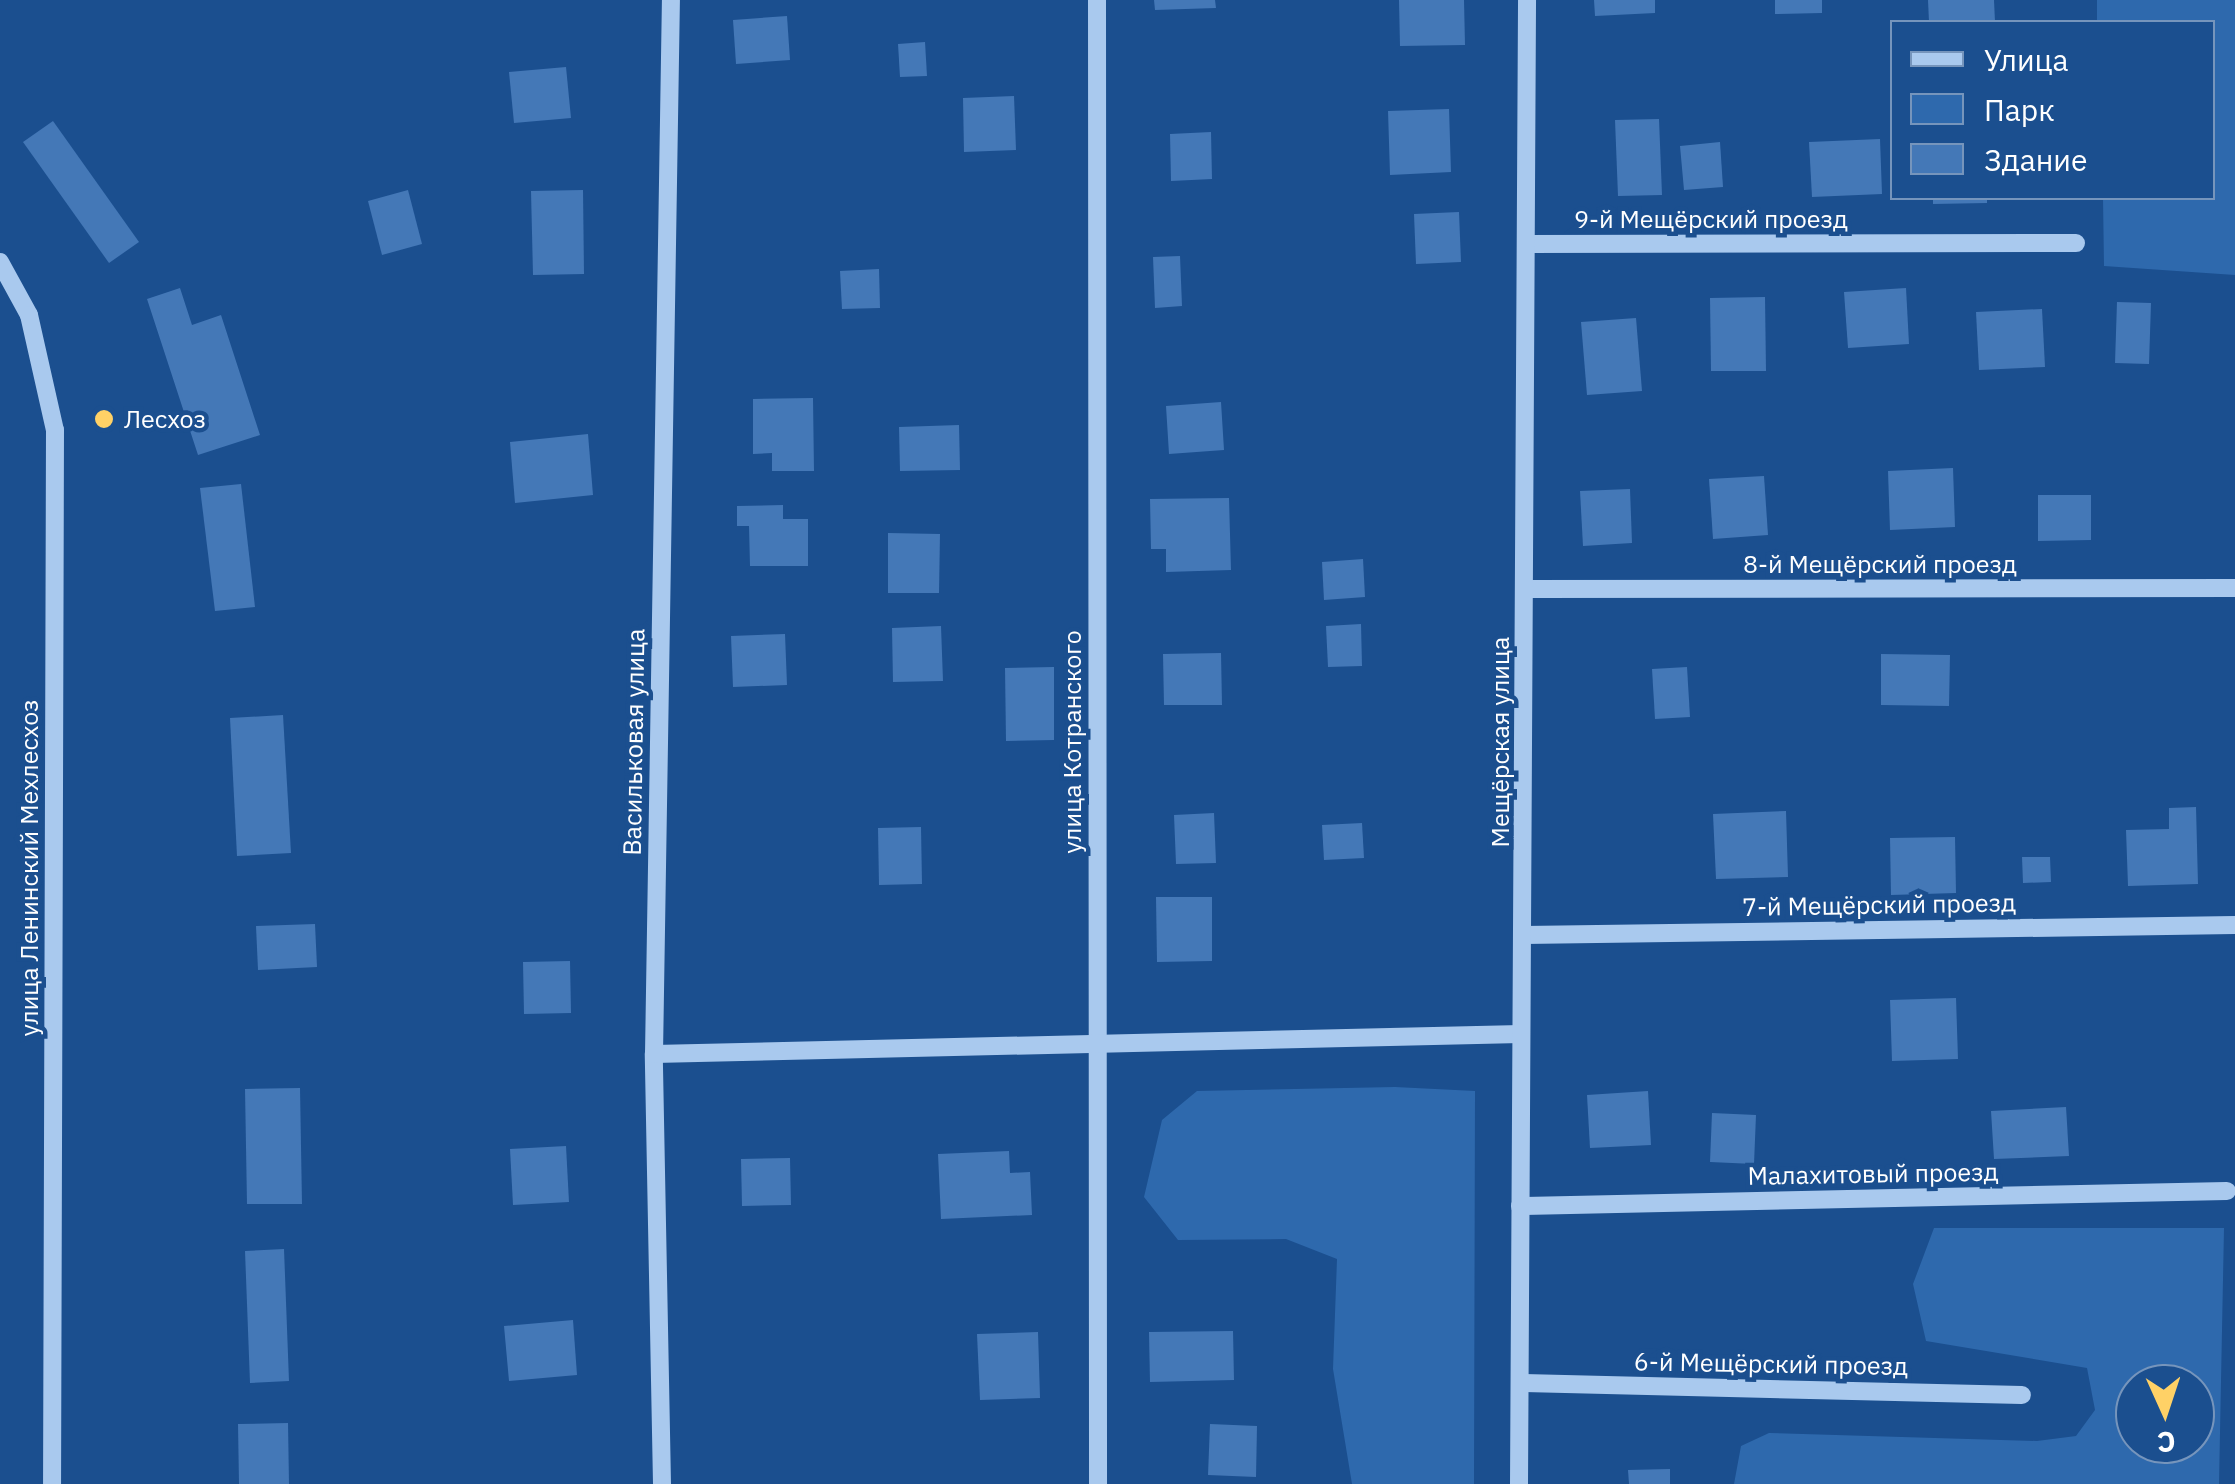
<!DOCTYPE html>
<html>
<head>
<meta charset="utf-8">
<style>
	body { margin:0 }
	#map { position:relative; width:2235px; height:1484px; overflow:hidden; background:#1b4f8f; font-family:"IBM Plex Sans",sans-serif }
	div>[style] { position:absolute }
	.green>* { inset:0; background:#2e69ad }
	.building>* { inset:0; background:#4478b7 }
	.minor>* { height:18px; margin:-9px; padding:0 9px; transform-origin:9px; border-radius:9px; background:#a9c9ee }
	.dots>* { width:28px; height:28px; translate:-50% -50%; box-sizing:border-box; border:5px solid #1b4f8f; border-radius:50% }
	span { translate:-50% -50%; white-space:nowrap; text-align:center; line-height:1.15; -webkit-text-stroke:9px #1b4f8f; paint-order:stroke }
	.street-label { font-size:25px; color:#fff }
	.poi-label { font-size:25px; color:#fff }
	.left { translate:0 -50%; text-align:left }
	.legend { position:absolute; left:1890px; top:20px; width:325px; height:180px; box-sizing:border-box; background:#1b4f8f; border:2px solid #7695bc; margin:0; padding:12px 18px; list-style:none; font-size:30px; color:#fff }
	.legend li { display:flex; align-items:center; gap:20px; height:50px }
	.legend b { width:50px; border:2px solid #7695bc }
	.north { position:absolute; left:2115px; top:1364px; width:100px; height:100px; box-sizing:border-box; background:#1b4f8f; border:2px solid #7695bc; border-radius:50%; rotate:177deg; font-size:28px; font-weight:700; line-height:40px; text-align:center; color:#fff }
	.north::after { content:''; display:block; margin:auto; width:35px; height:45px; background:#ffd166; clip-path:polygon(50% 0,100% 100%,50% 72%,0 100%) }
</style>
</head>
<body>
<div id="map">
	<div class="green">
		<div style="clip-path:polygon(2097px 0,2235px 0,2235px 275px,2104px 266px,2103px 198px,2212px 198px,2212px 22px,2097px 22px)"></div>
		<div style="clip-path:polygon(1395px 1087px,1475px 1091px,1474px 1484px,1352px 1484px,1333px 1369px,1337px 1259px,1286px 1239px,1178px 1240px,1144px 1197px,1162px 1120px,1197px 1091px)"></div>
		<div style="clip-path:polygon(evenodd,1934px 1228px,2224px 1228px,2219px 1484px,1734px 1484px,1741px 1446px,1769px 1433px,2037px 1441px,2076px 1436px,2095px 1410px,2087px 1368px,1926px 1341px,1913px 1284px,1934px 1228px,2195px 1384px,2195px 1444px,2135px 1444px,2135px 1384px,2195px 1384px)"></div>
	</div>
	<div class="building">
		<div style="clip-path:polygon(1154px 0,1215px 0,1216px 8px,1155px 10px)"></div>
		<div style="clip-path:polygon(1399px 0,1464px 0,1465px 45px,1400px 46px)"></div>
		<div style="clip-path:polygon(1594px 0,1655px 0,1655px 13px,1595px 16px)"></div>
		<div style="clip-path:polygon(1775px 0,1822px 0,1822px 13px,1775px 14px)"></div>
		<div style="clip-path:polygon(1928px 0,1994px 0,1995px 22px,1929px 22px)"></div>
		<div style="clip-path:polygon(787px 16px,790px 60px,736px 64px,733px 20px)"></div>
		<div style="clip-path:polygon(925px 42px,927px 76px,900px 77px,898px 44px)"></div>
		<div style="clip-path:polygon(566px 67px,571px 118px,514px 123px,509px 72px)"></div>
		<div style="clip-path:polygon(1014px 96px,1016px 150px,964px 152px,963px 98px)"></div>
		<div style="clip-path:polygon(1449px 109px,1451px 172px,1390px 175px,1388px 111px)"></div>
		<div style="clip-path:polygon(1659px 119px,1662px 195px,1618px 196px,1615px 120px)"></div>
		<div style="clip-path:polygon(53px 121px,139px 242px,109px 263px,23px 142px)"></div>
		<div style="clip-path:polygon(1211px 132px,1212px 179px,1171px 181px,1170px 134px)"></div>
		<div style="clip-path:polygon(1880px 139px,1882px 194px,1812px 197px,1809px 142px)"></div>
		<div style="clip-path:polygon(1720px 142px,1723px 187px,1684px 190px,1680px 146px)"></div>
		<div style="clip-path:polygon(408px 190px,422px 244px,382px 255px,368px 201px)"></div>
		<div style="clip-path:polygon(583px 190px,584px 274px,533px 275px,531px 191px)"></div>
		<div style="clip-path:polygon(1933px 198px,1987px 198px,1987px 203px,1933px 204px)"></div>
		<div style="clip-path:polygon(1459px 212px,1461px 262px,1416px 264px,1414px 214px)"></div>
		<div style="clip-path:polygon(1180px 256px,1182px 306px,1155px 308px,1153px 257px)"></div>
		<div style="clip-path:polygon(879px 269px,880px 308px,842px 309px,840px 271px)"></div>
		<div style="clip-path:polygon(180px 288px,192px 325px,221px 315px,260px 435px,198px 455px,147px 299px)"></div>
		<div style="clip-path:polygon(1906px 288px,1909px 344px,1848px 348px,1844px 292px)"></div>
		<div style="clip-path:polygon(1765px 297px,1766px 371px,1711px 371px,1710px 298px)"></div>
		<div style="clip-path:polygon(2117px 302px,2151px 303px,2149px 364px,2115px 363px)"></div>
		<div style="clip-path:polygon(2042px 309px,2045px 367px,1979px 370px,1976px 312px)"></div>
		<div style="clip-path:polygon(1636px 318px,1642px 391px,1587px 395px,1581px 322px)"></div>
		<div style="clip-path:polygon(813px 398px,814px 471px,772px 471px,772px 453px,753px 454px,753px 399px)"></div>
		<div style="clip-path:polygon(1221px 402px,1224px 450px,1169px 454px,1166px 406px)"></div>
		<div style="clip-path:polygon(959px 425px,960px 470px,900px 471px,899px 427px)"></div>
		<div style="clip-path:polygon(588px 434px,593px 495px,515px 503px,510px 442px)"></div>
		<div style="clip-path:polygon(1953px 468px,1955px 527px,1890px 530px,1888px 471px)"></div>
		<div style="clip-path:polygon(1764px 476px,1768px 535px,1713px 539px,1709px 479px)"></div>
		<div style="clip-path:polygon(241px 484px,255px 607px,215px 611px,200px 488px)"></div>
		<div style="clip-path:polygon(1630px 489px,1632px 543px,1583px 546px,1580px 491px)"></div>
		<div style="clip-path:polygon(2038px 495px,2091px 495px,2091px 540px,2038px 541px)"></div>
		<div style="clip-path:polygon(1229px 498px,1231px 570px,1166px 572px,1166px 549px,1151px 549px,1150px 499px)"></div>
		<div style="clip-path:polygon(783px 505px,783px 519px,808px 519px,808px 566px,750px 566px,749px 526px,737px 526px,737px 506px)"></div>
		<div style="clip-path:polygon(888px 533px,940px 534px,939px 593px,888px 593px)"></div>
		<div style="clip-path:polygon(1363px 559px,1365px 597px,1324px 600px,1322px 562px)"></div>
		<div style="clip-path:polygon(1361px 624px,1362px 666px,1328px 667px,1326px 626px)"></div>
		<div style="clip-path:polygon(941px 626px,943px 681px,893px 682px,892px 628px)"></div>
		<div style="clip-path:polygon(785px 634px,787px 685px,733px 687px,731px 636px)"></div>
		<div style="clip-path:polygon(1221px 653px,1222px 705px,1164px 705px,1163px 654px)"></div>
		<div style="clip-path:polygon(1881px 654px,1950px 655px,1949px 706px,1881px 705px)"></div>
		<div style="clip-path:polygon(1054px 667px,1054px 740px,1006px 741px,1005px 668px)"></div>
		<div style="clip-path:polygon(1687px 667px,1690px 717px,1655px 719px,1652px 669px)"></div>
		<div style="clip-path:polygon(283px 715px,291px 853px,237px 856px,230px 718px)"></div>
		<div style="clip-path:polygon(2196px 807px,2198px 884px,2128px 886px,2126px 830px,2169px 829px,2169px 808px)"></div>
		<div style="clip-path:polygon(1786px 811px,1788px 877px,1716px 879px,1713px 814px)"></div>
		<div style="clip-path:polygon(1214px 813px,1216px 863px,1176px 864px,1174px 815px)"></div>
		<div style="clip-path:polygon(1362px 823px,1364px 858px,1324px 860px,1322px 825px)"></div>
		<div style="clip-path:polygon(921px 827px,922px 884px,879px 885px,878px 828px)"></div>
		<div style="clip-path:polygon(1955px 837px,1956px 893px,1891px 895px,1890px 838px)"></div>
		<div style="clip-path:polygon(2022px 857px,2050px 857px,2051px 882px,2023px 883px)"></div>
		<div style="clip-path:polygon(1156px 897px,1212px 897px,1212px 961px,1157px 962px)"></div>
		<div style="clip-path:polygon(315px 924px,317px 967px,258px 970px,256px 926px)"></div>
		<div style="clip-path:polygon(570px 961px,571px 1013px,524px 1014px,523px 962px)"></div>
		<div style="clip-path:polygon(1956px 998px,1958px 1059px,1892px 1061px,1890px 1000px)"></div>
		<div style="clip-path:polygon(300px 1088px,302px 1204px,247px 1204px,245px 1089px)"></div>
		<div style="clip-path:polygon(1648px 1091px,1651px 1145px,1590px 1148px,1587px 1095px)"></div>
		<div style="clip-path:polygon(2066px 1107px,2069px 1156px,1994px 1159px,1991px 1111px)"></div>
		<div style="clip-path:polygon(1712px 1113px,1756px 1115px,1754px 1164px,1710px 1162px)"></div>
		<div style="clip-path:polygon(566px 1146px,569px 1202px,513px 1205px,510px 1149px)"></div>
		<div style="clip-path:polygon(1009px 1151px,1010px 1173px,1030px 1172px,1032px 1215px,941px 1219px,938px 1154px)"></div>
		<div style="clip-path:polygon(790px 1158px,791px 1205px,742px 1206px,741px 1159px)"></div>
		<div style="clip-path:polygon(284px 1249px,289px 1381px,250px 1383px,245px 1251px)"></div>
		<div style="clip-path:polygon(573px 1320px,577px 1375px,509px 1381px,504px 1326px)"></div>
		<div style="clip-path:polygon(1233px 1331px,1234px 1380px,1150px 1382px,1149px 1332px)"></div>
		<div style="clip-path:polygon(1038px 1332px,1040px 1398px,980px 1400px,977px 1334px)"></div>
		<div style="clip-path:polygon(288px 1423px,289px 1484px,239px 1484px,238px 1424px)"></div>
		<div style="clip-path:polygon(1210px 1424px,1257px 1426px,1256px 1477px,1208px 1475px)"></div>
		<div style="clip-path:polygon(1670px 1469px,1670px 1484px,1629px 1484px,1628px 1470px)"></div>
	</div>
	<div class="minor">
		<div style="left:1097px;top:0;width:1484px;rotate:89.96deg"></div>
		<div style="left:1526px;top:244px;width:550px;rotate:-0.1deg"></div>
		<div style="left:0;top:262px;width:60px;rotate:61.3deg"></div>
		<div style="left:29px;top:315px;width:118px;rotate:77.3deg"></div>
		<div style="left:55px;top:430px;width:1054px;rotate:90.16deg"></div>
		<div style="left:1526px;top:589px;width:709px;rotate:-0.08deg"></div>
		<div style="left:1523px;top:935px;width:712px;rotate:-0.8deg"></div>
		<div style="left:654px;top:1054px;width:867px;rotate:-1.32deg"></div>
		<div style="left:1520px;top:1206px;width:707px;rotate:-1.22deg"></div>
		<div style="left:1520px;top:1383px;width:502px;rotate:1.37deg"></div>
		<div style="left:662px;top:1484px;width:430px;rotate:-91.1deg"></div>
		<div style="left:654px;top:1054px;width:1054px;rotate:-89.08deg"></div>
		<div style="left:1519px;top:1484px;width:1484px;rotate:-89.69deg"></div>
	</div>
	<div class="dots">
		<div style="left:104px;top:419px;background:#ffd166"></div>
	</div>
	<div class="street-label">
		<span style="left:1711px;top:219px">9-й Мещёрский проезд</span>
		<span style="left:1880px;top:564px">8-й Мещёрский проезд</span>
		<span style="left:634px;top:742px;rotate:-89deg">Васильковая улица</span>
		<span style="left:1072px;top:742px;rotate:-90deg">улица Котранского</span>
		<span style="left:1500px;top:742px;rotate:-90deg">Мещёрская улица</span>
		<span style="left:29px;top:868px;rotate:-90deg">улица Ленинский Мехлесхоз</span>
		<span style="left:1879px;top:905px;rotate:-1deg">7-й Мещёрский проезд</span>
		<span style="left:1873px;top:1174px;rotate:-1deg">Малахитовый проезд</span>
		<span style="left:1771px;top:1364px;rotate:1deg">6-й Мещёрский проезд</span>
	</div>
	<div class="poi-label">
		<span class="left" style="left:124px;top:419px">Лесхоз</span>
	</div>
	<ul class="legend">
	<li><b style="height:12px;background:#a9c9ee"></b>Улица</li>
	<li><b style="height:28px;background:#2e69ad"></b>Парк</li>
	<li><b style="height:28px;background:#4478b7"></b>Здание</li>
	</ul>
	<div class="north">С</div>
</div>
</body>
</html>
